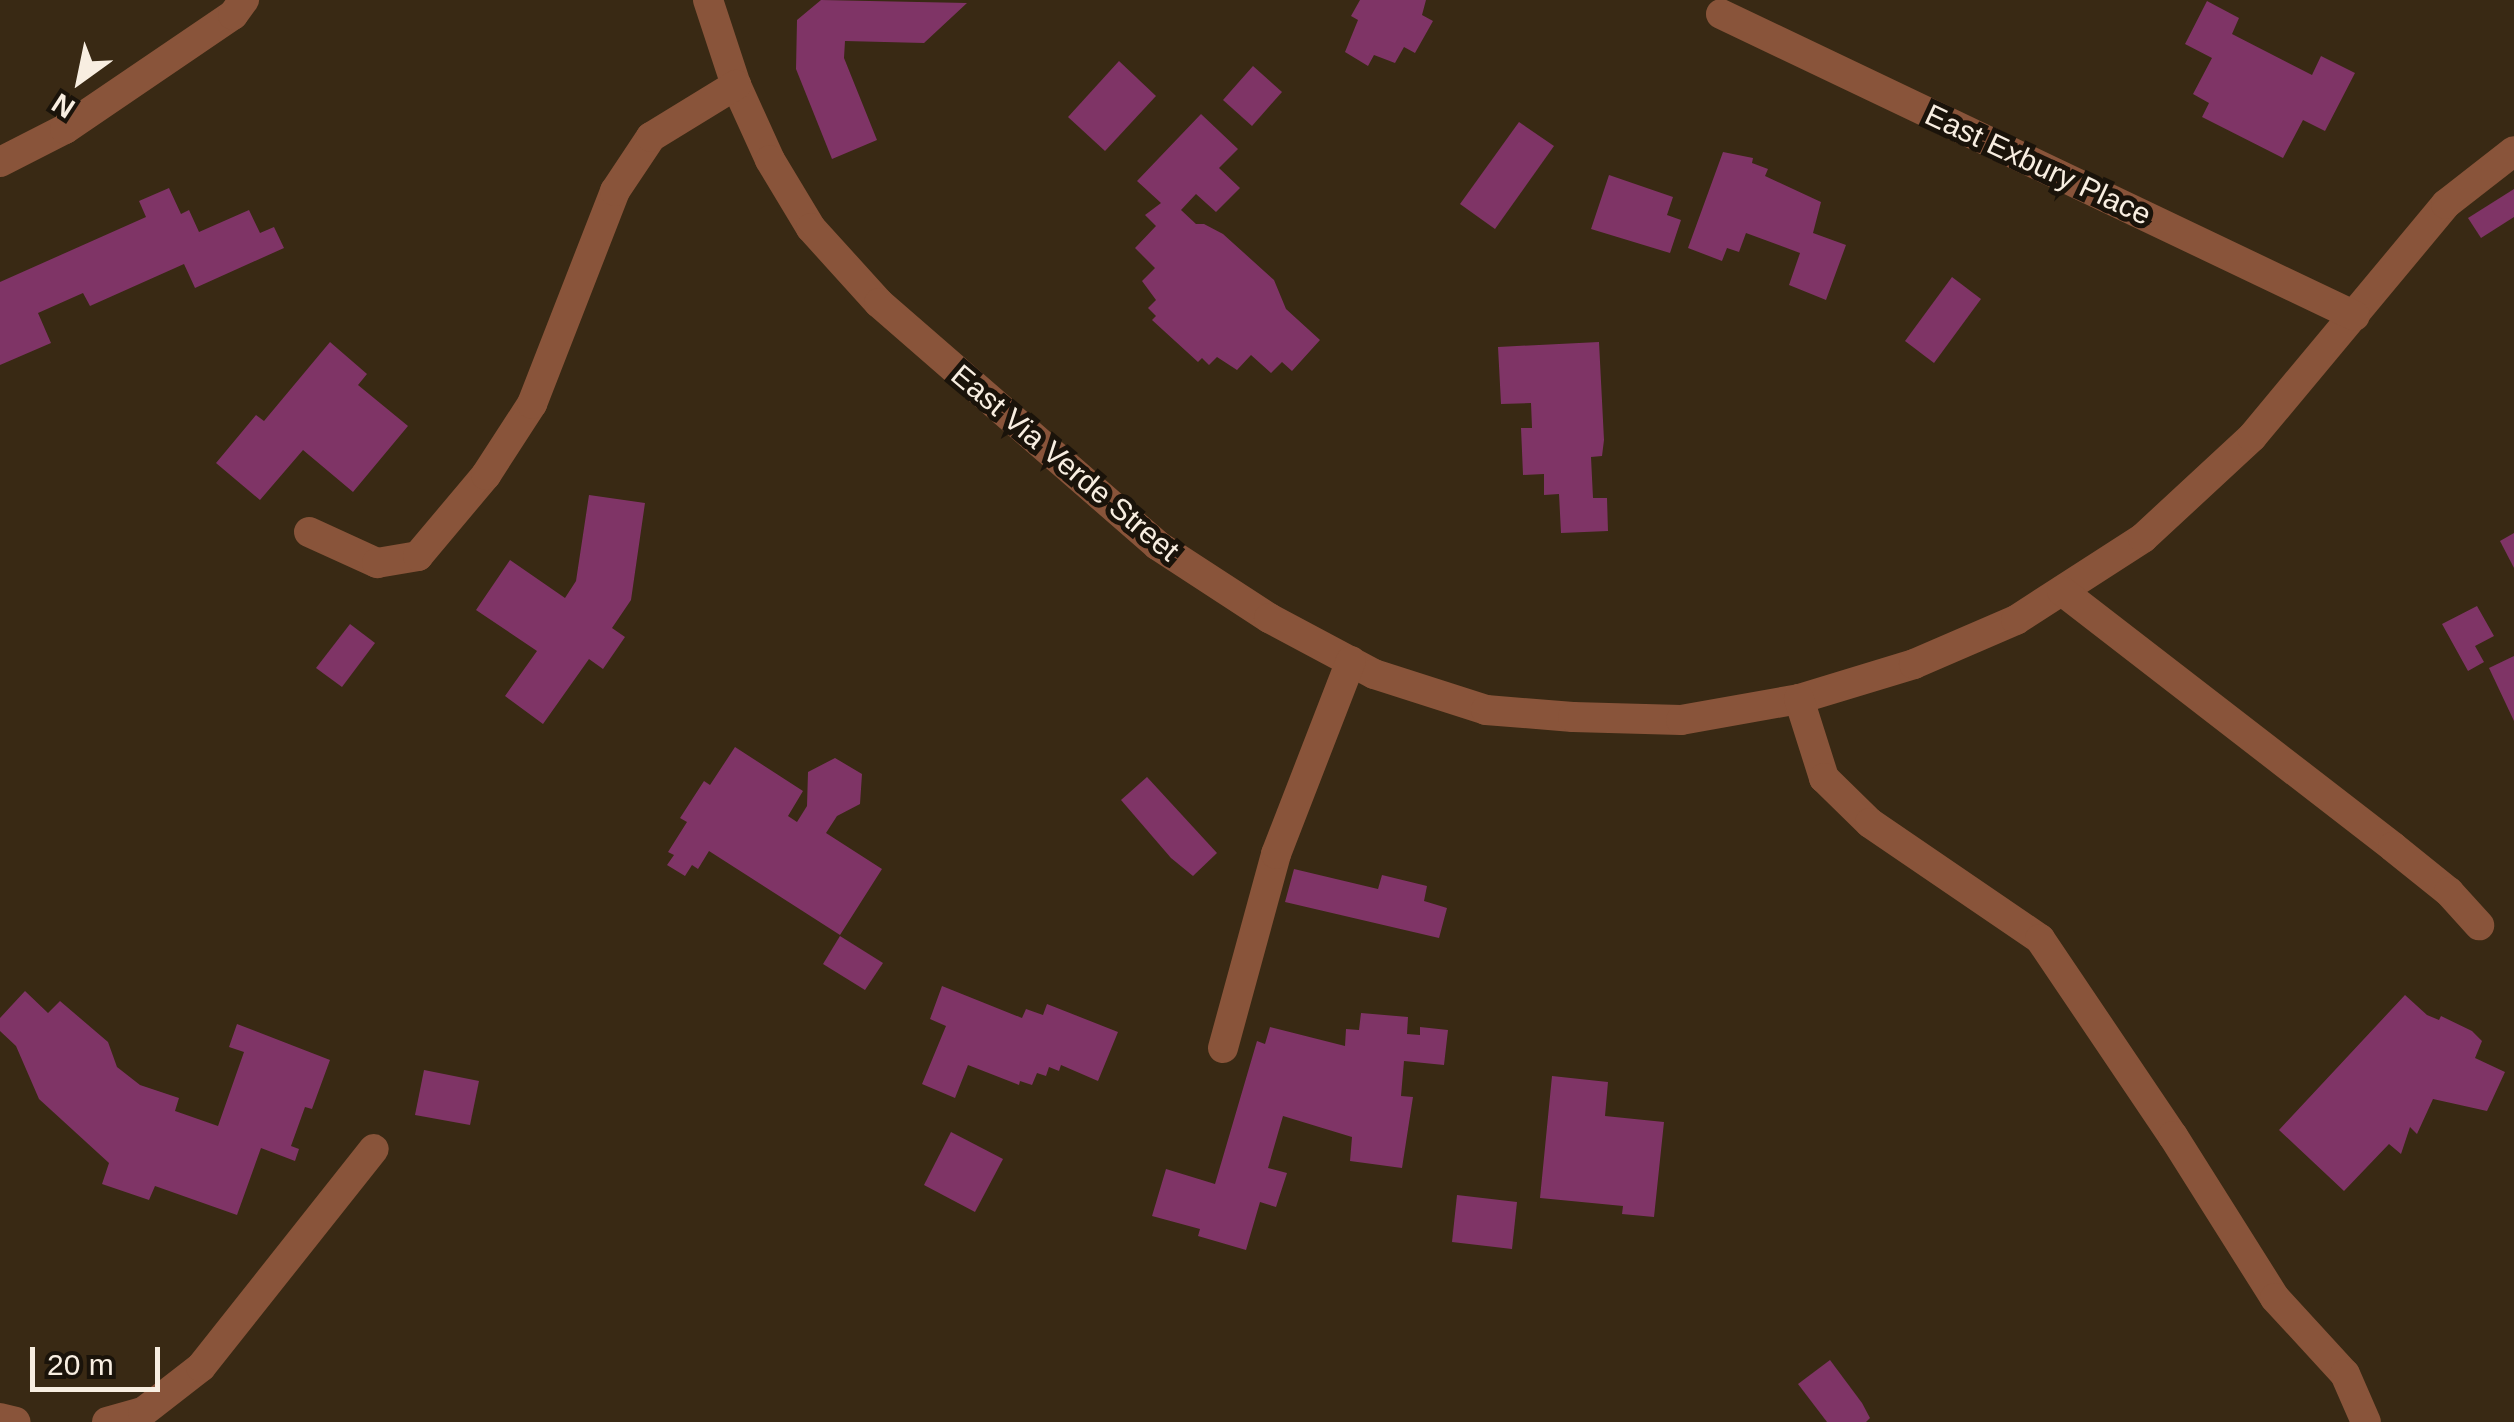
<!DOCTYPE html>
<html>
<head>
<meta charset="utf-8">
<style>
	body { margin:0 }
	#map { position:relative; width:2514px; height:1422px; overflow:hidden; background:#392914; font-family:Helvetica,sans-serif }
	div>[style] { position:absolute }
	.building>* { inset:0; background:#7f3466 }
	.minor>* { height:30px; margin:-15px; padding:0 15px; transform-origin:15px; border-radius:15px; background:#89543a }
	span { translate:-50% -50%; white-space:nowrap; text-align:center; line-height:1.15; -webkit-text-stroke:10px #1a130a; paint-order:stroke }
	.street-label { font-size:30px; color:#f8eee1 }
	.north { position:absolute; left:30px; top:30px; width:100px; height:100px; -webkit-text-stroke:8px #1a130a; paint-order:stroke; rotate:213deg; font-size:28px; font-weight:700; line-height:40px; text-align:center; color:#f8eee1 }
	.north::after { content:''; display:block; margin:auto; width:35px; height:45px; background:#f8eee1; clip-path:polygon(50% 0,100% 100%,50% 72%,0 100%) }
	.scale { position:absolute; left:30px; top:1347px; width:130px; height:45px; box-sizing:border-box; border:5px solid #f8eee1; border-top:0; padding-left:12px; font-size:30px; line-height:35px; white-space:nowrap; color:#f8eee1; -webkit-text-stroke:8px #1a130a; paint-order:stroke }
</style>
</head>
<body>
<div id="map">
	<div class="building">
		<div style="clip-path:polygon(821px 0,967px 3px,924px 43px,845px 41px,844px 58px,877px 140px,832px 159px,796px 69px,797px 20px)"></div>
		<div style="clip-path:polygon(1360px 0,1426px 0,1422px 15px,1433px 21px,1415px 53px,1404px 47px,1395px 63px,1374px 55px,1368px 66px,1345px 52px,1358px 20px,1351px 16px)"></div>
		<div style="clip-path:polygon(2207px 1px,2239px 18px,2232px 34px,2312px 75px,2321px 56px,2355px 73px,2325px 131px,2303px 120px,2283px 158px,2202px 117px,2209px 103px,2193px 94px,2212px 58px,2185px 44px)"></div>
		<div style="clip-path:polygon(1119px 61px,1156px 96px,1105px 151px,1068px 117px)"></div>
		<div style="clip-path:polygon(1253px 66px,1282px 92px,1252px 126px,1223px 100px)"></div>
		<div style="clip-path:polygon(1201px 114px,1238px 149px,1219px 168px,1240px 188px,1216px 212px,1196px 194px,1181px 210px,1196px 224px,1204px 224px,1223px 234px,1274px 280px,1286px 309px,1320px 340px,1292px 371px,1282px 362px,1271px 373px,1251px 355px,1237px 370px,1217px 357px,1209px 365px,1202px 358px,1198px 362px,1152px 320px,1156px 316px,1148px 308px,1156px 300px,1142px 281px,1155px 268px,1135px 248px,1156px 226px,1145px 215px,1161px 203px,1137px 181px)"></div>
		<div style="clip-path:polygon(1519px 122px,1554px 146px,1495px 229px,1460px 204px)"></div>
		<div style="clip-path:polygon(1723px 152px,1753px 158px,1752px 163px,1768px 169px,1765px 176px,1821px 202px,1813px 233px,1846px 245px,1826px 300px,1789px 285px,1800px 253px,1746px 233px,1739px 252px,1727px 248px,1722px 261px,1688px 248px)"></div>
		<div style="clip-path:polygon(1609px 175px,1673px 197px,1667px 215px,1681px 220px,1670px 253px,1591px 229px)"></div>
		<div style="clip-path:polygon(169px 188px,181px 214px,189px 210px,199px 232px,249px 210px,260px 233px,274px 227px,284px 248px,195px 288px,184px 264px,90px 306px,83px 293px,38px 313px,51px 343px,0 365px,0 282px,146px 217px,139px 201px)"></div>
		<div style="clip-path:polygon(2514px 189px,2514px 217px,2481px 238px,2468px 218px)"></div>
		<div style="clip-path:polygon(1952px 277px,1981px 299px,1934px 363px,1905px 341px)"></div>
		<div style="clip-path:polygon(330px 342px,367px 374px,358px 385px,408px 426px,353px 492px,303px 450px,260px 500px,216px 463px,256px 415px,264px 421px)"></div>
		<div style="clip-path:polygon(1599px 342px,1604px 440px,1602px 456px,1591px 457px,1593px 498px,1607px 498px,1608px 531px,1561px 533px,1559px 494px,1544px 495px,1544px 474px,1523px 475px,1521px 428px,1532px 428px,1531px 403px,1501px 404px,1498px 347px)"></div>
		<div style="clip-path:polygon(589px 495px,645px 503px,631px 600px,612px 628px,625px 637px,603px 669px,589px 659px,543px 724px,505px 696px,537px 651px,476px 610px,510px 560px,565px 598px,576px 581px)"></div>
		<div style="clip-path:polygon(2514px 533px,2514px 568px,2500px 541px)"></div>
		<div style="clip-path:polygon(2477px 606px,2494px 636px,2475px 646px,2484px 662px,2468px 671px,2442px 624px)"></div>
		<div style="clip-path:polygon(350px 624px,375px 643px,342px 687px,316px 668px)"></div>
		<div style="clip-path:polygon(2514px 656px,2514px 721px,2489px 668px)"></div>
		<div style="clip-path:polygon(735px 747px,803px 791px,788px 816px,797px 822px,807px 806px,808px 772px,835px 758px,862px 774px,860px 804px,837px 816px,826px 833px,882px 869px,840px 935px,709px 851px,698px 869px,692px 865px,685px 876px,667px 865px,674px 855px,668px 852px,687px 822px,680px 818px,704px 781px,710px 785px)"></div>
		<div style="clip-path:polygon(1147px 777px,1217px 853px,1193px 876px,1171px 858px,1121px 800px)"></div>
		<div style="clip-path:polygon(1294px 869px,1378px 889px,1382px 875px,1427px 886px,1424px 901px,1447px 908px,1439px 938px,1285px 902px)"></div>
		<div style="clip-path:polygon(840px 936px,883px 963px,865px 990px,823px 964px)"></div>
		<div style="clip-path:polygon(942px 986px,1022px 1018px,1026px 1009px,1043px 1015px,1047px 1004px,1118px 1032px,1098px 1081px,1061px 1065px,1059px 1071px,1049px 1067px,1046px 1076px,1037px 1073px,1032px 1085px,1020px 1081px,1019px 1085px,968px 1065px,955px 1098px,922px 1084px,946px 1026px,930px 1019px)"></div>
		<div style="clip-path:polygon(25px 991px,48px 1013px,60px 1001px,108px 1042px,117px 1067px,140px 1085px,179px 1098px,175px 1111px,218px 1126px,244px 1052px,229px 1047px,237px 1024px,330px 1060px,312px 1109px,305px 1107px,291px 1146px,299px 1149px,295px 1161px,261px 1148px,237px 1215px,155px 1186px,149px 1200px,102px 1184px,109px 1163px,39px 1099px,16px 1046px,0 1031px,0 1018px)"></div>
		<div style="clip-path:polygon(2405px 995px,2427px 1015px,2439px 1020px,2441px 1016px,2472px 1031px,2482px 1041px,2475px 1058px,2505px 1072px,2487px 1111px,2433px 1099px,2417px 1134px,2410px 1127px,2401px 1154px,2389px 1144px,2344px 1191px,2279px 1130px)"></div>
		<div style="clip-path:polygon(1361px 1013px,1408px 1017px,1407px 1034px,1420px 1035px,1420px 1027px,1448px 1030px,1444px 1065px,1404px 1061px,1401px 1096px,1413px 1097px,1402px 1168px,1350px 1161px,1352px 1137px,1283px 1116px,1268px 1168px,1287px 1173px,1276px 1207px,1260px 1202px,1246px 1250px,1198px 1236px,1200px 1229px,1152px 1216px,1166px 1169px,1215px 1184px,1257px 1041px,1265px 1044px,1270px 1027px,1345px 1046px,1346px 1029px,1359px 1030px)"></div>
		<div style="clip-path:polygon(424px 1070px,479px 1081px,470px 1125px,415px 1115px)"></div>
		<div style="clip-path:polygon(1552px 1076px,1608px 1082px,1605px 1116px,1664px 1122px,1654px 1217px,1622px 1214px,1623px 1206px,1540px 1198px)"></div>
		<div style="clip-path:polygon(951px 1132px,1003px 1159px,975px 1212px,924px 1185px)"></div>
		<div style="clip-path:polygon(1457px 1195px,1517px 1202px,1512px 1249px,1452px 1242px)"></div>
		<div style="clip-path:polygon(1830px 1360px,1862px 1403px,1870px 1418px,1866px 1422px,1827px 1422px,1798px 1384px)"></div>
	</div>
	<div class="minor">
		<div style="left:708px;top:0;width:89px;rotate:71.8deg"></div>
		<div style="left:736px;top:85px;width:82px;rotate:65.6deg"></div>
		<div style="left:770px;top:160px;width:79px;rotate:58.9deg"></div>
		<div style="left:811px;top:228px;width:101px;rotate:47.8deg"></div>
		<div style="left:879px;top:303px;width:369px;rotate:41deg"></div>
		<div style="left:1157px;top:545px;width:134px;rotate:33.1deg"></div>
		<div style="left:1269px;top:618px;width:119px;rotate:28.1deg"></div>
		<div style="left:1374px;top:674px;width:118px;rotate:17.8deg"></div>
		<div style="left:1486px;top:710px;width:87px;rotate:4.6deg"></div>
		<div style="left:1573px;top:717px;width:108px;rotate:1.6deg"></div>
		<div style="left:1681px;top:720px;width:120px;rotate:-10.1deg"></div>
		<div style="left:1799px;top:699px;width:120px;rotate:-16.9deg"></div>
		<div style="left:1914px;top:664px;width:111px;rotate:-23.3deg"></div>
		<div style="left:2016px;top:620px;width:151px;rotate:-32.8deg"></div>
		<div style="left:2143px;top:538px;width:149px;rotate:-42.8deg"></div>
		<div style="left:2252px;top:437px;width:303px;rotate:-50.2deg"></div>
		<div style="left:2446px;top:204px;width:86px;rotate:-37.9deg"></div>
		<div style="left:1721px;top:14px;width:702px;rotate:25.47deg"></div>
		<div style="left:0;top:162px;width:73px;rotate:-26.9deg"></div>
		<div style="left:65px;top:129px;width:203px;rotate:-34.2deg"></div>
		<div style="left:233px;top:15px;width:19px;rotate:-54deg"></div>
		<div style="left:309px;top:532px;width:75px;rotate:24.5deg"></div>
		<div style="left:377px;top:563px;width:42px;rotate:-9.7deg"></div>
		<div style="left:418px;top:556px;width:106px;rotate:-50deg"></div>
		<div style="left:486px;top:475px;width:85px;rotate:-57.1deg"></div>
		<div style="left:532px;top:404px;width:229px;rotate:-68.7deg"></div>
		<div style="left:615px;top:191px;width:65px;rotate:-56.3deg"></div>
		<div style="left:651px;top:137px;width:100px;rotate:-31.5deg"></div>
		<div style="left:2062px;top:591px;width:418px;rotate:37.7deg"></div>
		<div style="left:2393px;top:847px;width:72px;rotate:38.8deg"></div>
		<div style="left:2449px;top:892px;width:45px;rotate:47.7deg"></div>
		<div style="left:1799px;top:699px;width:83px;rotate:72.4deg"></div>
		<div style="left:1824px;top:778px;width:64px;rotate:44.4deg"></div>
		<div style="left:1870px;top:823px;width:206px;rotate:34.3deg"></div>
		<div style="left:2040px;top:939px;width:238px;rotate:56deg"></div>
		<div style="left:2173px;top:1136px;width:191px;rotate:57.8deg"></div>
		<div style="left:2275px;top:1298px;width:103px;rotate:47.4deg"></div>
		<div style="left:2345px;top:1374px;width:52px;rotate:66.4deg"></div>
		<div style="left:1223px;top:1048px;width:201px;rotate:-74.7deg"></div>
		<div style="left:1276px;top:854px;width:207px;rotate:-68.8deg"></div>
		<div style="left:0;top:1418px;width:16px;rotate:14deg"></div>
		<div style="left:107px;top:1422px;width:37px;rotate:-16deg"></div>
		<div style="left:143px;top:1412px;width:73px;rotate:-37.8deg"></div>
		<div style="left:201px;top:1367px;width:278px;rotate:-51.6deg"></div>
	</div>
	<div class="street-label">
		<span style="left:2038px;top:165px;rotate:25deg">East Exbury Place</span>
		<span style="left:1065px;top:463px;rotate:40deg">East Via Verde Street</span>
	</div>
	<div class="north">N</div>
	<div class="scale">20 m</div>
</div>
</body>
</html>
